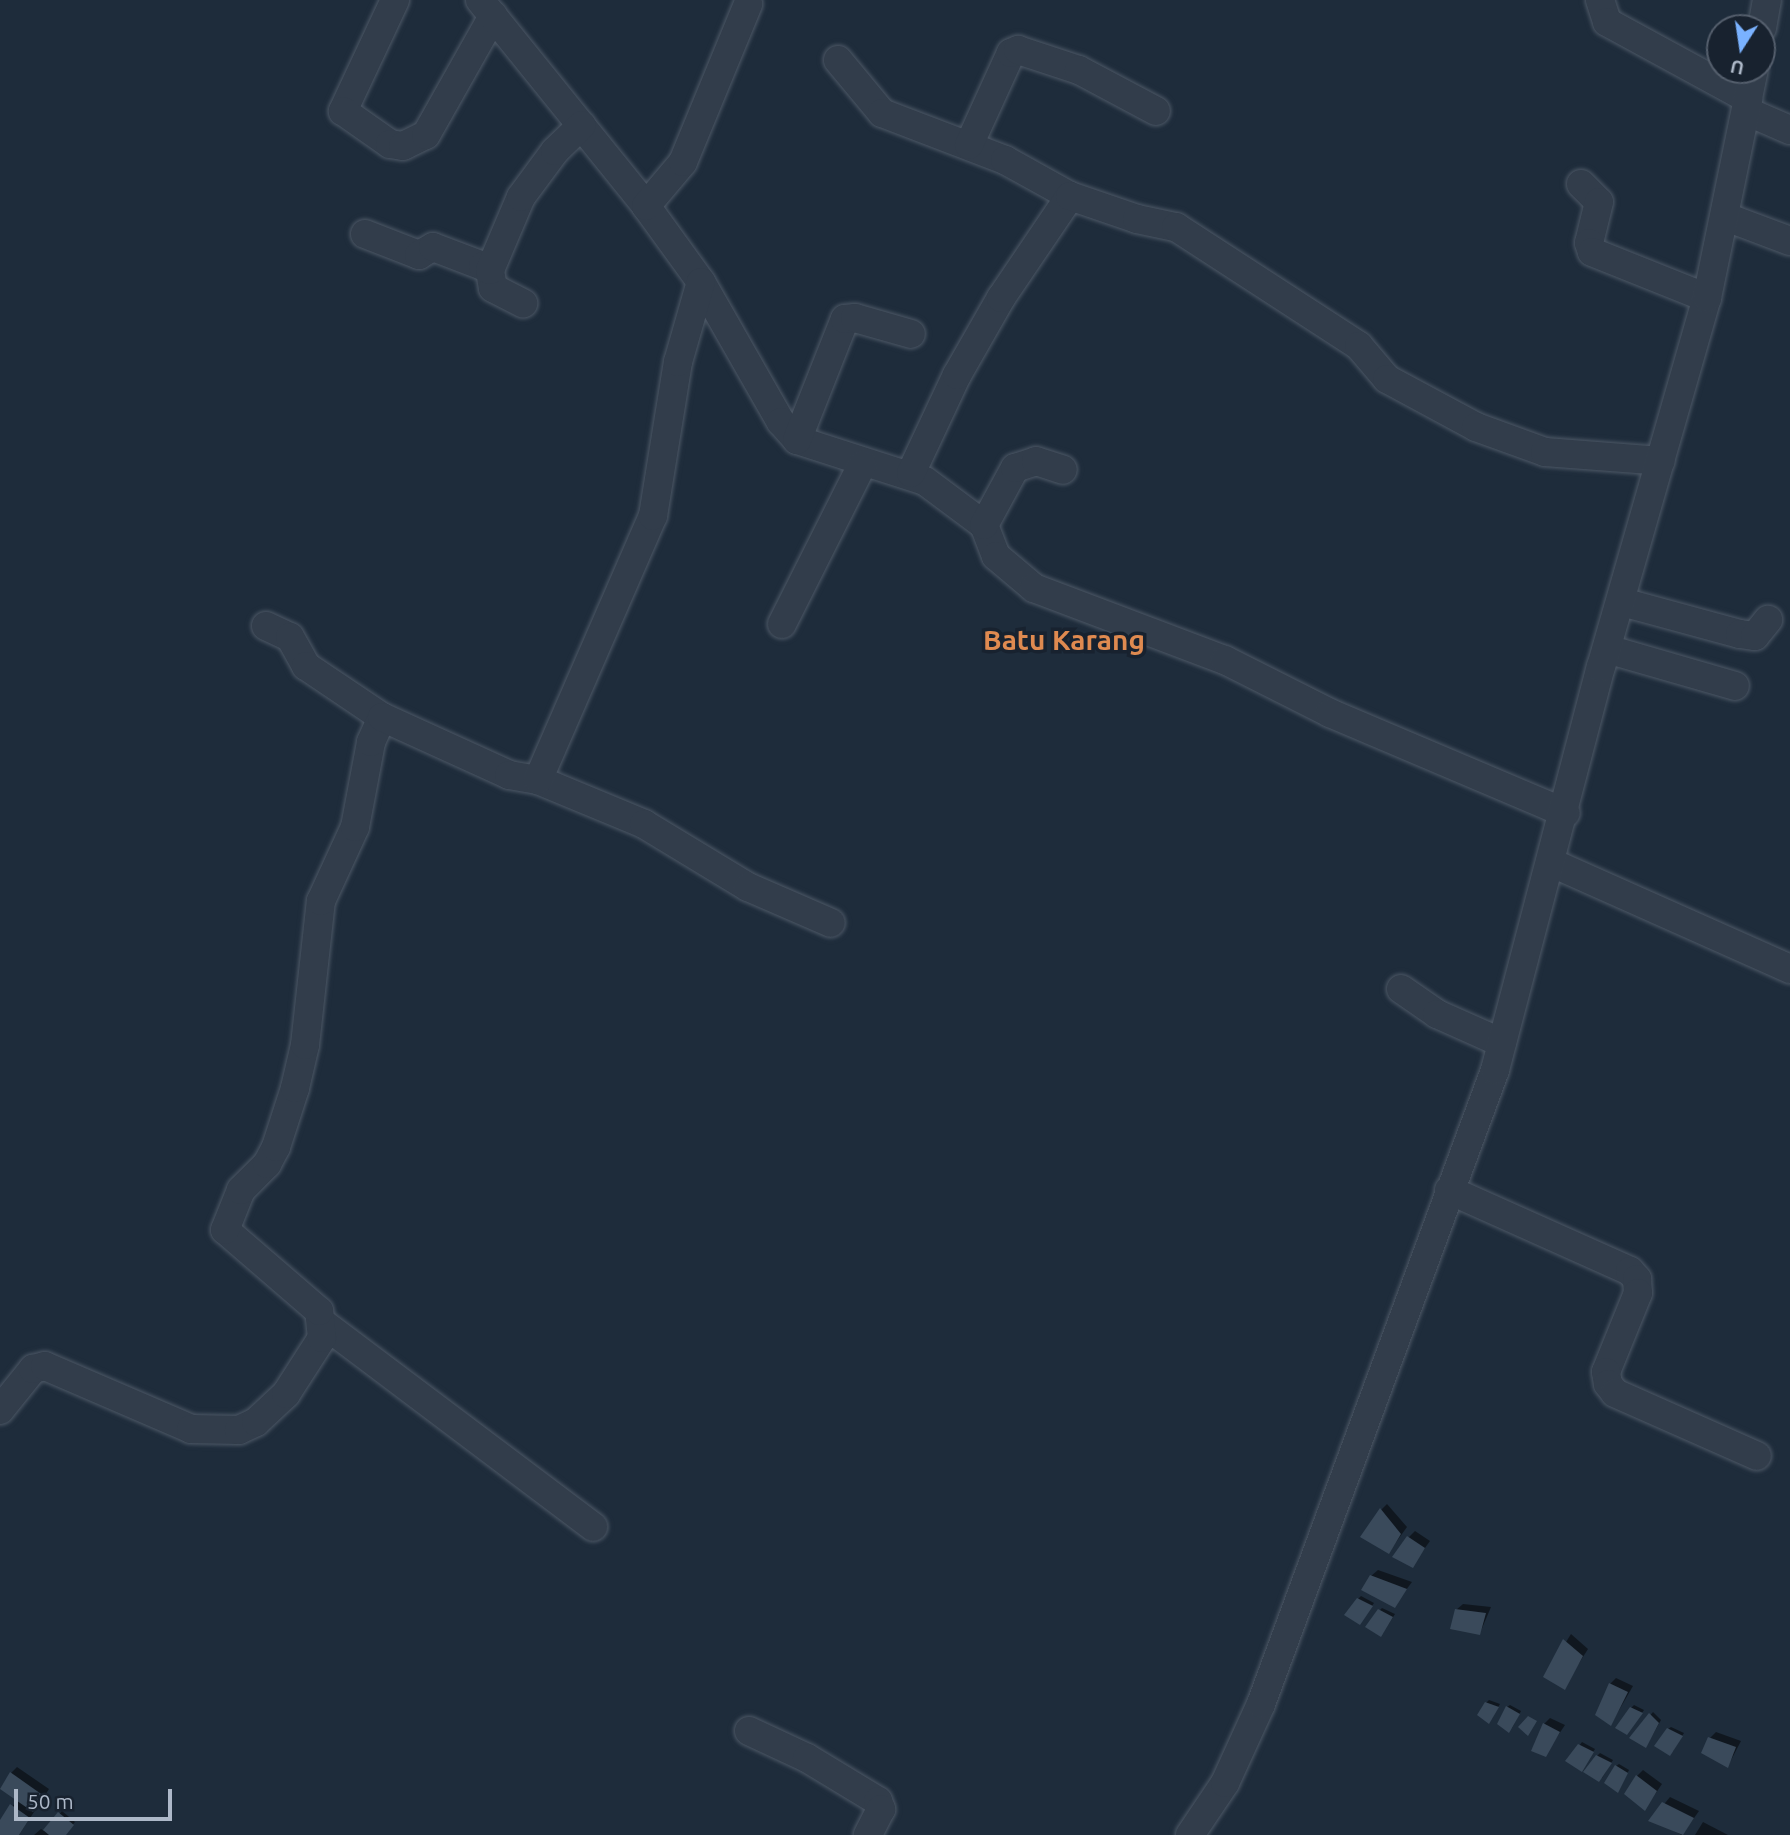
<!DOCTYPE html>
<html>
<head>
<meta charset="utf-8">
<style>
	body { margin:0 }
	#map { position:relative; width:1790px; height:1835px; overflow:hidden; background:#1e2c3b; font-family:Ubuntu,sans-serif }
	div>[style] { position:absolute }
	.shadow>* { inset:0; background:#0007 }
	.building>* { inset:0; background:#3a4a5b }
	.roads { filter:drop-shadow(0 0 2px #4d5866) drop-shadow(0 0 2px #4d5866) }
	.minor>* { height:28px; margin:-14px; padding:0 14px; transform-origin:14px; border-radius:14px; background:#323d4b }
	span { translate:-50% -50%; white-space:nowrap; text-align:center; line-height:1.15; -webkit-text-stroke:7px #18222f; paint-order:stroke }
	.quarter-label { font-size:28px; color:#df8a50; font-weight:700 }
	.north { position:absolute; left:1706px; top:14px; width:70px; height:70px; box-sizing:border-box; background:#18222f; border:2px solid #545e6c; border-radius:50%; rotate:192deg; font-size:19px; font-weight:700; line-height:28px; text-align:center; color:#adb8c8 }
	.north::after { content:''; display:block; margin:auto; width:24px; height:32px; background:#7ab2ff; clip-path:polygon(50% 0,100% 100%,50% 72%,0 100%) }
	.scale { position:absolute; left:14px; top:1789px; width:158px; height:32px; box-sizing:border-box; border:4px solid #adb8c8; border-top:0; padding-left:9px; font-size:21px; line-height:24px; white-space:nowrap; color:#adb8c8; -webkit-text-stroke:5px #18222f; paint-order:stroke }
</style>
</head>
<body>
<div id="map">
	<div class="shadow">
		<div style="clip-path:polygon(1387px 1504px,1407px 1527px,1389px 1552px,1381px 1510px)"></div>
		<div style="clip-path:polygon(1415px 1531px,1430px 1541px,1412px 1566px,1408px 1538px)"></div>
		<div style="clip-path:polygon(1378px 1570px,1412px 1582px,1394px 1606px,1371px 1576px)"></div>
		<div style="clip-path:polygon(1361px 1596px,1374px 1603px,1362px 1621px,1358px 1599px)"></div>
		<div style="clip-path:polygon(1463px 1604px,1491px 1607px,1480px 1633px,1456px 1610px)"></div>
		<div style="clip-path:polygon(1382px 1608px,1395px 1614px,1383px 1633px,1379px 1611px)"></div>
		<div style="clip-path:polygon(1571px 1634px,1588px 1649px,1564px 1687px,1545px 1676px)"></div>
		<div style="clip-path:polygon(1616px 1678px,1633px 1686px,1611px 1724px,1610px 1684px)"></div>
		<div style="clip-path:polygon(1489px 1700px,1500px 1704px,1491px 1719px,1486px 1703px)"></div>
		<div style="clip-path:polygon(1510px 1705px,1521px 1711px,1512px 1728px,1507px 1707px)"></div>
		<div style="clip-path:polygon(1634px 1705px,1644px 1710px,1630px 1730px,1631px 1708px)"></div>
		<div style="clip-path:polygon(1653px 1712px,1661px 1720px,1648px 1743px,1632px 1737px)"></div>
		<div style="clip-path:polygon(1550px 1718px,1565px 1725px,1545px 1755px,1544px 1724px)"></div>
		<div style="clip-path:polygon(1671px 1727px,1684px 1733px,1673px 1751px,1668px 1729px)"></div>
		<div style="clip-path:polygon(1716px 1732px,1741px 1741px,1728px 1766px,1710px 1738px)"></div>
		<div style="clip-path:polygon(1582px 1742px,1595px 1749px,1584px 1767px,1568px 1761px)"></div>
		<div style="clip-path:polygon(1600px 1753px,1613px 1760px,1602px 1778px,1597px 1756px)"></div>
		<div style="clip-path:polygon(1619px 1764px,1629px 1770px,1618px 1791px,1616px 1766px)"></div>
		<div style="clip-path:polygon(17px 1767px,49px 1789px,19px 1835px,0 1835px,0 1823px,18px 1799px,11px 1773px)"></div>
		<div style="clip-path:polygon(1643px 1770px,1662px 1784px,1645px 1809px,1637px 1776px)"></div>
		<div style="clip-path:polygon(1670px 1797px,1699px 1811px,1682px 1835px,1651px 1820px)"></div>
		<div style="clip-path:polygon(62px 1811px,75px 1822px,64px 1835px,34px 1835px,41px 1829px,44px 1831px)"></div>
		<div style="clip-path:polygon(1703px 1822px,1728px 1835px,1695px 1835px)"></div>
	</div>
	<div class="building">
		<div style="clip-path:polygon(1380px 1508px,1401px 1534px,1389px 1554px,1360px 1537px)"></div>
		<div style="clip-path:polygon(1407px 1536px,1425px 1548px,1413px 1568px,1392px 1557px)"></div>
		<div style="clip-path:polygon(1370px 1575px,1407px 1589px,1395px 1608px,1361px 1590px)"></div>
		<div style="clip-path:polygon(1357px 1598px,1373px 1606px,1360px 1625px,1344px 1615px)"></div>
		<div style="clip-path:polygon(1378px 1609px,1393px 1617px,1381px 1637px,1365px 1627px)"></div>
		<div style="clip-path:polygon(1455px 1609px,1486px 1613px,1480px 1635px,1450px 1629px)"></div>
		<div style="clip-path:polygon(1563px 1639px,1583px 1656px,1565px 1690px,1543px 1677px)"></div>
		<div style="clip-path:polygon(1609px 1683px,1628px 1692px,1611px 1726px,1595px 1715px)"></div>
		<div style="clip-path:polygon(1485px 1702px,1499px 1707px,1489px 1724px,1477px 1715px)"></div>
		<div style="clip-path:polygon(1506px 1706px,1520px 1714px,1509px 1733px,1497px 1724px)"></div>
		<div style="clip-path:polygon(1630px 1707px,1643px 1713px,1627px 1735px,1615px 1728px)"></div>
		<div style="clip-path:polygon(1649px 1713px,1659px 1723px,1646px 1748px,1629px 1738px)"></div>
		<div style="clip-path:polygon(1528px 1716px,1537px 1721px,1528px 1736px,1518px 1727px)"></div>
		<div style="clip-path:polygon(1543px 1723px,1560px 1732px,1546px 1757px,1531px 1751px)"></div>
		<div style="clip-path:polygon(1667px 1728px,1683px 1736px,1670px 1756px,1654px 1746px)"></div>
		<div style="clip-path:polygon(1708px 1737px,1736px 1747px,1728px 1768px,1701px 1753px)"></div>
		<div style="clip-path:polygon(1578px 1744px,1594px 1752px,1582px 1772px,1565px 1761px)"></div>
		<div style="clip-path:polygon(1596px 1755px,1612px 1763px,1599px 1782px,1583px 1772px)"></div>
		<div style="clip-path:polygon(1615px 1765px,1628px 1773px,1618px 1793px,1604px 1783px)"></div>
		<div style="clip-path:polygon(10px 1772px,44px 1796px,33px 1812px,0 1789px)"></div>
		<div style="clip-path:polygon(1636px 1775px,1657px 1791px,1645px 1811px,1624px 1794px)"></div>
		<div style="clip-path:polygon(1662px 1802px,1694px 1818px,1683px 1835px,1648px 1821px)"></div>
		<div style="clip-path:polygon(10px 1804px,30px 1818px,19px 1835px,0 1835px,0 1820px)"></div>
		<div style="clip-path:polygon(58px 1812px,74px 1825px,66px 1835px,49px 1835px,43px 1830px)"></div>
	</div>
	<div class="roads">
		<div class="minor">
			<div style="left:395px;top:0;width:123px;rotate:115.1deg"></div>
			<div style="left:343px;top:111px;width:57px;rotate:35.1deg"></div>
			<div style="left:390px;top:144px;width:13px;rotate:9deg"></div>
			<div style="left:403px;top:146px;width:25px;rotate:-26deg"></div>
			<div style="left:426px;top:135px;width:137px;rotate:-60.6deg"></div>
			<div style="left:480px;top:0;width:265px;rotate:51.1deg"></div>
			<div style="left:646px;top:206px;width:94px;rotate:54.1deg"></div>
			<div style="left:701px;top:282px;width:161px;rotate:60.3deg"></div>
			<div style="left:781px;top:422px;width:24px;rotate:48deg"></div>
			<div style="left:797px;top:440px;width:134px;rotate:17.8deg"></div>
			<div style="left:925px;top:481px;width:74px;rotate:36.7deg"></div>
			<div style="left:984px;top:525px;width:33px;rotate:69deg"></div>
			<div style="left:996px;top:556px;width:50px;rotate:40.1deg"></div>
			<div style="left:1034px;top:588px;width:204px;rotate:20.7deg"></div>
			<div style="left:1225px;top:660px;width:118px;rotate:26.8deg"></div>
			<div style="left:1330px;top:713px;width:256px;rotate:23deg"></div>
			<div style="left:1600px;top:0;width:23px;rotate:72deg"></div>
			<div style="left:1607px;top:22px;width:161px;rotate:28.6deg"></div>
			<div style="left:1762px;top:28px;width:28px;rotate:-80deg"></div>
			<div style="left:838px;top:60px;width:69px;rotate:50.3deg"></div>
			<div style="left:882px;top:113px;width:132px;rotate:20.9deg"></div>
			<div style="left:1005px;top:160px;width:74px;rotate:29deg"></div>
			<div style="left:1746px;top:111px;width:48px;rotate:23.4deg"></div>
			<div style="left:969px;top:145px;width:101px;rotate:-65.5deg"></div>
			<div style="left:1011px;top:53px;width:8px;rotate:-23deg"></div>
			<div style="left:1018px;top:50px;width:64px;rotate:18.2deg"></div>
			<div style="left:1079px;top:70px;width:87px;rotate:28deg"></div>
			<div style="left:1581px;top:184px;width:25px;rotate:45deg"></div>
			<div style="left:1599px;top:202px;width:42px;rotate:103.7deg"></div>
			<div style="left:1589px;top:243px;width:9px;rotate:72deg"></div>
			<div style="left:1592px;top:252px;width:124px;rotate:21.8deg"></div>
			<div style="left:646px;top:206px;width:57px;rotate:-49.9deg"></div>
			<div style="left:683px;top:162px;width:171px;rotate:-67.6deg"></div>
			<div style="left:1726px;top:217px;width:68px;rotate:20.6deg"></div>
			<div style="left:365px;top:234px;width:58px;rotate:21.3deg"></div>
			<div style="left:419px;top:255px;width:16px;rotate:-30deg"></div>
			<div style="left:433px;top:247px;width:53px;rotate:20.8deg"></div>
			<div style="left:483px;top:266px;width:8px;rotate:30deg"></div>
			<div style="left:490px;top:270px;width:18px;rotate:81deg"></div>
			<div style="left:493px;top:288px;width:34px;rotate:27deg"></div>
			<div style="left:490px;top:270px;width:79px;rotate:-67deg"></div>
			<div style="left:521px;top:197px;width:57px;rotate:-53.5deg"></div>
			<div style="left:555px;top:151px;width:37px;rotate:-44deg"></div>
			<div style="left:797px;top:440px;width:130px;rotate:-68.4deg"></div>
			<div style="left:845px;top:319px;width:10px;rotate:-6deg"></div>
			<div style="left:855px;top:318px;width:58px;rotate:15.9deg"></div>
			<div style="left:911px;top:473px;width:108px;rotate:-64.9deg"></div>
			<div style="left:957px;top:375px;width:89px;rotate:-60.3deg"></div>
			<div style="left:1001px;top:298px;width:123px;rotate:-55.9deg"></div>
			<div style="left:1070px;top:196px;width:71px;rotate:18.9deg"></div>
			<div style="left:1137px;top:219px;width:40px;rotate:12deg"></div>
			<div style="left:1176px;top:227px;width:218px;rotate:33deg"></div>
			<div style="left:1359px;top:346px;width:43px;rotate:49.7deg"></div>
			<div style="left:1387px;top:379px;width:101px;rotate:28.3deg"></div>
			<div style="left:1476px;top:427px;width:73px;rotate:19.9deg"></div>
			<div style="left:1545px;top:452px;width:116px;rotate:4.4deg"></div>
			<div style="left:984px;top:525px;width:65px;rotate:-61.5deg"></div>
			<div style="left:1015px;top:468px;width:22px;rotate:-18deg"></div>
			<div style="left:1036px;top:461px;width:28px;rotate:18deg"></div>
			<div style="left:1622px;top:602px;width:122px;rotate:15.2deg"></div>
			<div style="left:1740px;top:634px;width:15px;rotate:8deg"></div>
			<div style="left:1755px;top:636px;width:21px;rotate:-51deg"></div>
			<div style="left:782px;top:624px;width:178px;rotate:-63.3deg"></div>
			<div style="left:266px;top:626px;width:26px;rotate:25deg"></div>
			<div style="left:290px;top:637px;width:33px;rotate:61deg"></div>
			<div style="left:306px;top:666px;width:92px;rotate:33.9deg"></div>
			<div style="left:1607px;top:649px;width:133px;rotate:16.1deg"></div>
			<div style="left:538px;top:780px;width:115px;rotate:22.5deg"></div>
			<div style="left:644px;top:824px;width:122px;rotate:31.2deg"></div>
			<div style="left:748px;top:887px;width:90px;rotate:23.4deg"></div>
			<div style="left:1552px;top:863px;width:261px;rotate:24deg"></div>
			<div style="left:1401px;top:989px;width:44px;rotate:34.8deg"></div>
			<div style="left:1437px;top:1014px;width:71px;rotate:24deg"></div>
			<div style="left:1449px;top:1190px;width:198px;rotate:24.1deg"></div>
			<div style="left:1630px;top:1271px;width:11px;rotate:49deg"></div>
			<div style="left:1637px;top:1279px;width:14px;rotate:86deg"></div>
			<div style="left:1638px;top:1293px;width:85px;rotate:112.1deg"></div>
			<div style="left:1606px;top:1372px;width:12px;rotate:81deg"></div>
			<div style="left:1608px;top:1384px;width:11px;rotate:52deg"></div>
			<div style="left:1615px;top:1393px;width:155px;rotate:23.9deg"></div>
			<div style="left:324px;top:1324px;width:337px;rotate:37deg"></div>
			<div style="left:0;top:1410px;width:53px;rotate:-51.2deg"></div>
			<div style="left:33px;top:1369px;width:12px;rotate:-14deg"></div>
			<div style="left:45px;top:1366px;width:159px;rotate:23.3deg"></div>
			<div style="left:191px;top:1429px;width:48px;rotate:1.2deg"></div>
			<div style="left:239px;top:1430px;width:19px;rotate:-25deg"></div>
			<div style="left:256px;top:1422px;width:41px;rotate:-43deg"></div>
			<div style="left:286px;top:1394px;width:67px;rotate:-57.3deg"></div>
			<div style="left:322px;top:1338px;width:27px;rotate:-96deg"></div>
			<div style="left:319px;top:1311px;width:124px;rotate:-139.2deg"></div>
			<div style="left:225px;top:1230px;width:43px;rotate:-68.2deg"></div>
			<div style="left:241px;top:1190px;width:37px;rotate:-45deg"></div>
			<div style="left:267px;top:1164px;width:19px;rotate:-62deg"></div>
			<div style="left:276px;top:1147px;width:62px;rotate:-72.1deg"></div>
			<div style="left:295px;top:1088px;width:44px;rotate:-76.9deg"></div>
			<div style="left:305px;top:1045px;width:145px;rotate:-83.7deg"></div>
			<div style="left:321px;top:901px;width:81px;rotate:-65.3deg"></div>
			<div style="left:355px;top:827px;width:86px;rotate:-79.3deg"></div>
			<div style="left:371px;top:742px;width:27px;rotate:-66deg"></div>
			<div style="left:382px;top:717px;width:140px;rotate:24.5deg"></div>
			<div style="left:509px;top:775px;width:29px;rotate:10deg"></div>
			<div style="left:538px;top:780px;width:288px;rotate:-66.5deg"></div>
			<div style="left:653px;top:516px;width:156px;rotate:-80.8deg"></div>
			<div style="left:678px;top:362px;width:83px;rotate:-74deg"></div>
			<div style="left:749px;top:1731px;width:64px;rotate:25deg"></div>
			<div style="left:807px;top:1758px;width:83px;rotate:31.2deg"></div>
			<div style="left:878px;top:1801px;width:9px;rotate:69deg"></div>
			<div style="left:881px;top:1809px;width:29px;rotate:117deg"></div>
			<div style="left:1190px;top:1835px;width:63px;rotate:-56.1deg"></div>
			<div style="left:1225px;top:1783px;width:87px;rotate:-65.5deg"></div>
			<div style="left:1261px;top:1704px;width:676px;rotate:-69.74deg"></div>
			<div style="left:1495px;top:1070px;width:417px;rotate:-75.3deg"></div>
			<div style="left:1601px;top:667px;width:384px;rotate:-74deg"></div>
			<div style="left:1707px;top:298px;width:233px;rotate:-78.4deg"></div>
		</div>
	</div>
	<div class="quarter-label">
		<span style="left:1064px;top:640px">Batu Karang</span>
	</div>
	<div class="north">U</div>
	<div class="scale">50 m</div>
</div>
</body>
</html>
